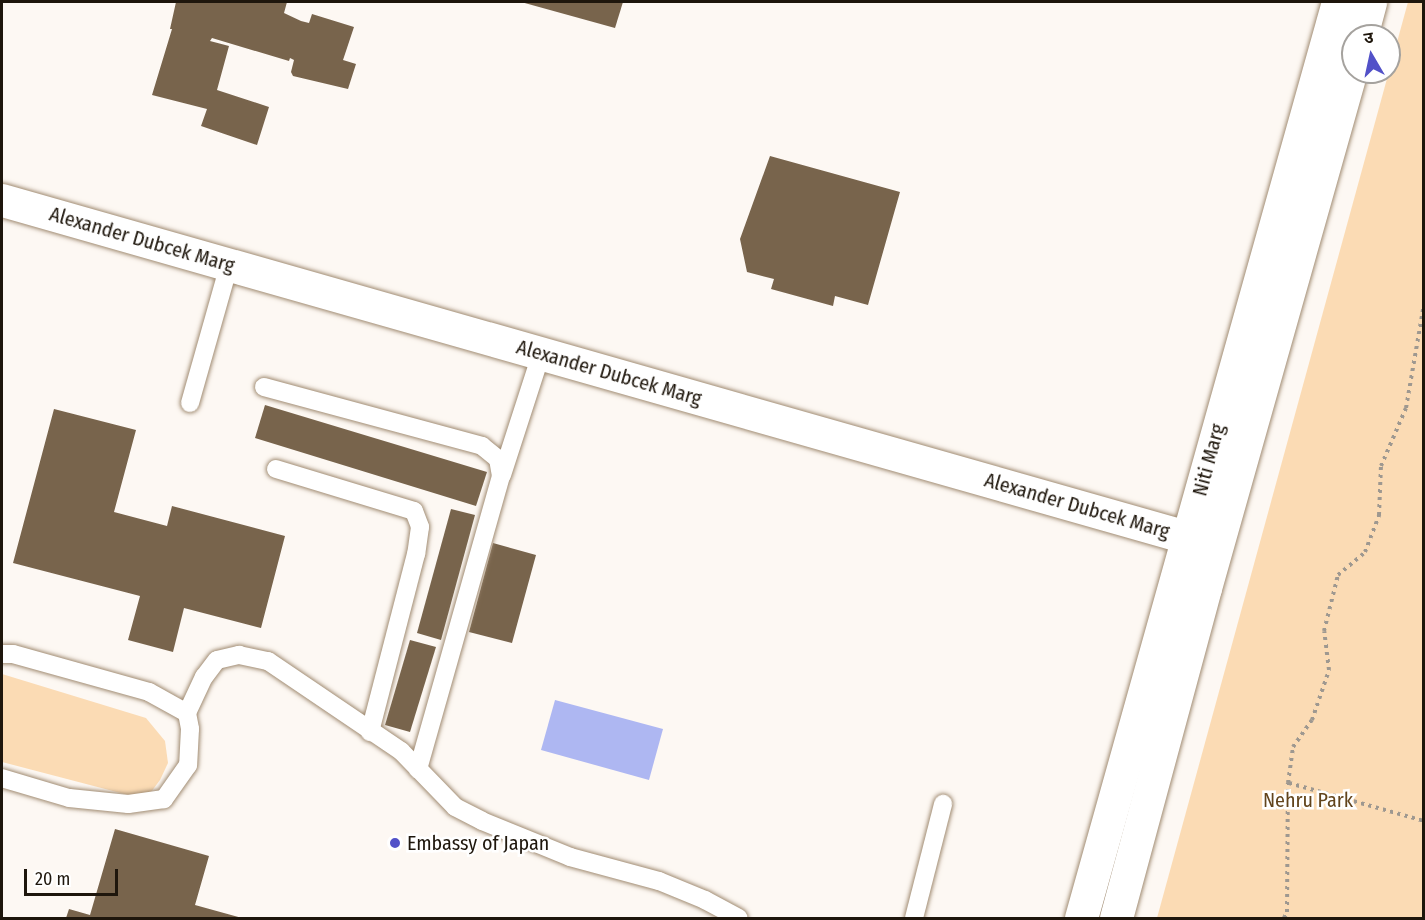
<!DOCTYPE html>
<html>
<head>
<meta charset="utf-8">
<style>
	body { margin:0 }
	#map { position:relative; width:1425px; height:920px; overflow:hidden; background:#fdf8f3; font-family:"Fira Sans Condensed","Noto Sans Devanagari",sans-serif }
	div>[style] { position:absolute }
	.green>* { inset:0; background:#fbdbb4 }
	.water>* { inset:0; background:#aeb7f2 }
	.building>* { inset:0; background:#78644c }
	.path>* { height:4px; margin-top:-2px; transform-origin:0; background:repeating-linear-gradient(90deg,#9e9890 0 3px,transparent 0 7.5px) }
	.roads { filter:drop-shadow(0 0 2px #a18c73) drop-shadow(0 0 2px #a18c73) }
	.service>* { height:18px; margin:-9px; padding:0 9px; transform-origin:9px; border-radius:9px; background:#fff }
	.minor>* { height:33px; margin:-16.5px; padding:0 16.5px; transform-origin:16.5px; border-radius:16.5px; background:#fff }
	.tertiary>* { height:33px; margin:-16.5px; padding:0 16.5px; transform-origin:16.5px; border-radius:16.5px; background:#fff }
	.dots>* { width:16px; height:16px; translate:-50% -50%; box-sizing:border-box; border:3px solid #fff; border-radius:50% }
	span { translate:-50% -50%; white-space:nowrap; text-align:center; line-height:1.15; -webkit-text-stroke:5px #fff; paint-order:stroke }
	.street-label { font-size:20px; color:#1e160c }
	.park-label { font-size:20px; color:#62441c }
	.poi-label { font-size:20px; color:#1e160c }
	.left { translate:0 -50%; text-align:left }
	.frame { position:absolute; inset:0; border:3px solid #1e160c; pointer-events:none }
	.north { position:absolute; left:1341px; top:24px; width:60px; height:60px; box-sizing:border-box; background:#fff; border:2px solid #a5a29e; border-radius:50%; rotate:351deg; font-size:16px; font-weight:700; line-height:24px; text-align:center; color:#1e160c }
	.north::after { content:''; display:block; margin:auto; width:21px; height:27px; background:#5251c8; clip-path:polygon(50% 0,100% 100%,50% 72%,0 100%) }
	.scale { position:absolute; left:24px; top:869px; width:94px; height:27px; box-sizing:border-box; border:3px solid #1e160c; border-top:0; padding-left:8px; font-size:18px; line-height:21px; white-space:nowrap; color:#1e160c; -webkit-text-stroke:4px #fff; paint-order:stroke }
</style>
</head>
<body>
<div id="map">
	<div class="green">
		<div style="clip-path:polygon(1408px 2px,1424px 2px,1423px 918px,1157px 918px)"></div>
		<div style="clip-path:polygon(2px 674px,146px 718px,165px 741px,168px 763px,160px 780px,151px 792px,132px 796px,2px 762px)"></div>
	</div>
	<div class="water">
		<div style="clip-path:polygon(555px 700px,663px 729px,649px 780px,541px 750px)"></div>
	</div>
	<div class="building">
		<div style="clip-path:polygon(176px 2px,287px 2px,284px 13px,301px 21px,309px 23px,312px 14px,354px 27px,343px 60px,356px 64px,348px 89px,293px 76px,291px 72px,294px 60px,290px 58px,289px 61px,212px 38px,210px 41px,229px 46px,217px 90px,269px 107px,257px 145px,201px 126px,207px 109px,152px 95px,172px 29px,170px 29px)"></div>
		<div style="clip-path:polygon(521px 2px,623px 2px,615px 28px)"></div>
		<div style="clip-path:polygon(770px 156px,900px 192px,868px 305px,835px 296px,833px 306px,771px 289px,774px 279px,747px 272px,740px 239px)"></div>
		<div style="clip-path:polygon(265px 405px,487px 472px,476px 506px,255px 438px)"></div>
		<div style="clip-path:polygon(54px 409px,136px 430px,114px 512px,167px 526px,172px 506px,285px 536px,261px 628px,184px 608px,173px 652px,128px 640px,140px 596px,13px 563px)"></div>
		<div style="clip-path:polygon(451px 509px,475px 515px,441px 640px,417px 633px)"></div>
		<div style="clip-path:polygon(493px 543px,536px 555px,512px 643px,469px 632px)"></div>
		<div style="clip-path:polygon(410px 640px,436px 647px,410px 732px,385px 725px)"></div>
		<div style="clip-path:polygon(115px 829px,209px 856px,195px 905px,242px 918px,66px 918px,69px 909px,90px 915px)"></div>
	</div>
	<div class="path">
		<div style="left:1289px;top:783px;width:140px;rotate:15.7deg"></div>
		<div style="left:1284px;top:918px;width:7px;rotate:-63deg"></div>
		<div style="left:1287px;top:912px;width:129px;rotate:-89.6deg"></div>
		<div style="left:1288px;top:783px;width:36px;rotate:-82deg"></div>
		<div style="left:1293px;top:747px;width:33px;rotate:-55deg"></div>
		<div style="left:1312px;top:720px;width:53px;rotate:-71.2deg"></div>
		<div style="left:1329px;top:670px;width:39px;rotate:-97deg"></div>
		<div style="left:1324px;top:631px;width:58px;rotate:-76deg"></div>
		<div style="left:1338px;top:575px;width:35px;rotate:-40deg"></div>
		<div style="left:1365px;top:552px;width:40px;rotate:-69deg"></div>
		<div style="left:1379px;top:515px;width:49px;rotate:-87.7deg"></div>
		<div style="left:1381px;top:466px;width:63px;rotate:-66.7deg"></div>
		<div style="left:1406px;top:408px;width:106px;rotate:-80.2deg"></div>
	</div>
	<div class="roads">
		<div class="service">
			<div style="left:264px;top:387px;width:226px;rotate:15.1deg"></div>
			<div style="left:482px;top:446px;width:21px;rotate:39deg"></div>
			<div style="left:498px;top:459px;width:17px;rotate:80deg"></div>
			<div style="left:501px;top:476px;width:305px;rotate:105.8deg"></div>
			<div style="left:190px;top:403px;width:143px;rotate:-74.2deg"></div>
			<div style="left:276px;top:469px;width:144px;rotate:16.9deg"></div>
			<div style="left:414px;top:511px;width:17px;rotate:69deg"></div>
			<div style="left:420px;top:527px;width:27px;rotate:98deg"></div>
			<div style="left:416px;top:554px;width:184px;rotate:104.5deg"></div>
			<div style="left:502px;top:475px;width:127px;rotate:-72.1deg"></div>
			<div style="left:2px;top:654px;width:11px"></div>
			<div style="left:13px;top:654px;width:141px;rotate:15.6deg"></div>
			<div style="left:149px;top:692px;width:43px;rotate:28.9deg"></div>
			<div style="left:187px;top:713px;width:16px;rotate:79deg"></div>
			<div style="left:190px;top:729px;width:36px;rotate:93deg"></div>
			<div style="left:188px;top:765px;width:42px;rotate:125.2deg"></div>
			<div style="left:164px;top:799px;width:36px;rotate:172deg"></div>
			<div style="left:128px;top:804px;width:59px;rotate:-174.2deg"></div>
			<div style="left:69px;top:798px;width:70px;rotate:-163.4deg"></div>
			<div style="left:187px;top:713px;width:40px;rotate:-65deg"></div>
			<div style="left:204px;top:677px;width:21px;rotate:-53deg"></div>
			<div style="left:217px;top:660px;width:23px;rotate:-13deg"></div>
			<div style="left:239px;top:655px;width:30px;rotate:12deg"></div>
			<div style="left:268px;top:661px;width:161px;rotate:34.1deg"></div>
			<div style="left:401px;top:751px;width:78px;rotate:46deg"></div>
			<div style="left:455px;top:807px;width:30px;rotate:27deg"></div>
			<div style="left:482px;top:821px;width:95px;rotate:22.2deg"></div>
			<div style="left:570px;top:857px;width:92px;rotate:15.1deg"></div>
			<div style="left:659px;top:881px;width:50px;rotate:22.4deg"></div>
			<div style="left:705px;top:900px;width:38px;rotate:28deg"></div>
			<div style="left:914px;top:918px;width:118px;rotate:-75.7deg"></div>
		</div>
		<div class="minor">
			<div style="left:2px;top:200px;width:1260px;rotate:15.89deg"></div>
		</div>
		<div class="tertiary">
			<div style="left:1361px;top:36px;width:35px;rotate:-75deg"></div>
			<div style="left:1081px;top:918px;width:951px;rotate:-74.33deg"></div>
			<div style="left:1116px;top:918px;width:342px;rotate:-74.9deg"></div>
			<div style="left:1205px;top:588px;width:545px;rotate:-74.26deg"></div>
		</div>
	</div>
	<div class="dots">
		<div style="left:395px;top:843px;background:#5251c8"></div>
	</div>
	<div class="street-label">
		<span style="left:142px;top:240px;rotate:16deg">Alexander Dubcek Marg</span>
		<span style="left:609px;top:373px;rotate:16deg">Alexander Dubcek Marg</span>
		<span style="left:1209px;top:460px;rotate:-75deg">Niti Marg</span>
		<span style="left:1077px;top:506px;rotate:16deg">Alexander Dubcek Marg</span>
	</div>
	<div class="park-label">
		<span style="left:1308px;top:800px">Nehru Park</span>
	</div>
	<div class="poi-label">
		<span class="left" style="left:407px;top:843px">Embassy of Japan</span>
	</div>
	<div class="frame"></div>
	<div class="north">उ</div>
	<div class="scale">20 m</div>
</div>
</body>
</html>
